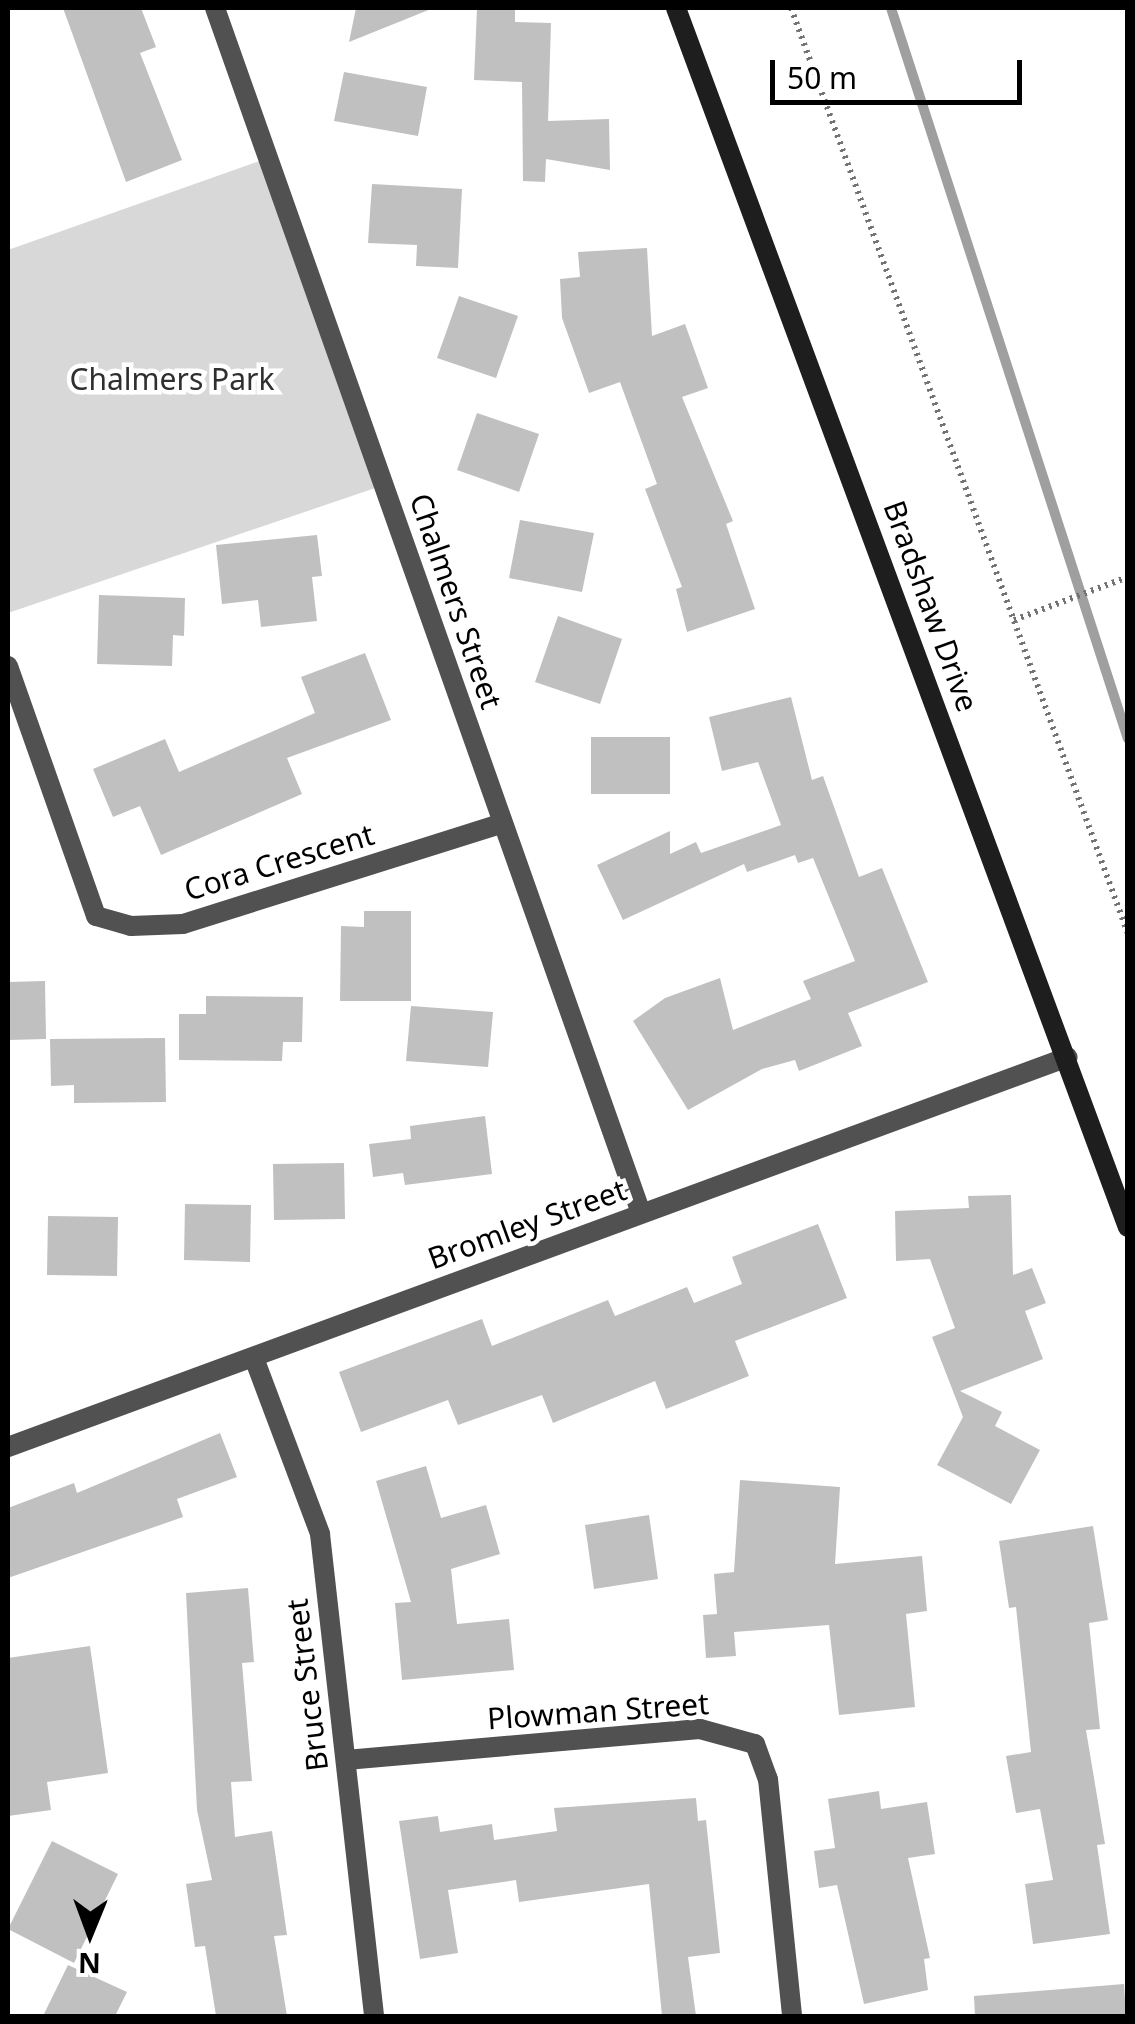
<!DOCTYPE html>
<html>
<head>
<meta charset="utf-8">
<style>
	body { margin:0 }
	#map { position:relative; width:1135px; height:2024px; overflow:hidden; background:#fff; font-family:"Noto Sans",sans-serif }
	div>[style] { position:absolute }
	.green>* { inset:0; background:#d8d8d8 }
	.stream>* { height:10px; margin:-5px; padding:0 5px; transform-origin:5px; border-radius:5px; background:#9f9f9f }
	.building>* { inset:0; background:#c0c0c0 }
	.path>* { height:6px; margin-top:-3px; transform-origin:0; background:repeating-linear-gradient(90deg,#737373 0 2.5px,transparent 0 7.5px) }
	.street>* { height:20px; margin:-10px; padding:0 10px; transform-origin:10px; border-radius:10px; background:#515151 }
	.secondary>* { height:20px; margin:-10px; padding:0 10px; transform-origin:10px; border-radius:10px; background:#1e1e1e }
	span { translate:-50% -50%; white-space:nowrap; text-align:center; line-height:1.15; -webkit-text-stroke:9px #fff; paint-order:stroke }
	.park-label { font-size:30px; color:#2f2f2f }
	.street-label { font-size:30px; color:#000 }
	.frame { position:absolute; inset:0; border:10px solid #000; pointer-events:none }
	.north { position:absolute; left:40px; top:1884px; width:100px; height:100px; -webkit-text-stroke:8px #fff; paint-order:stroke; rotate:181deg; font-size:28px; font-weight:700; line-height:40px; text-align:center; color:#000 }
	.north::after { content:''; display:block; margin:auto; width:35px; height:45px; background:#000; clip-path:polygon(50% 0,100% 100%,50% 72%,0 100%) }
	.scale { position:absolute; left:770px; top:60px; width:252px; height:45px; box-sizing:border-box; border:5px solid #000; border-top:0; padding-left:12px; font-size:30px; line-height:35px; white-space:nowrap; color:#000; -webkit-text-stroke:8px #fff; paint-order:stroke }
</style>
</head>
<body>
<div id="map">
	<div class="green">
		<div style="clip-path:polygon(268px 158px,384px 485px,8px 613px,8px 250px)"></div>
	</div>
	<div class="stream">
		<div style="left:891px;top:8px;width:768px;rotate:72.04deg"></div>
	</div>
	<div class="building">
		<div style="clip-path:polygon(63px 8px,141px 8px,156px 47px,140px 53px,182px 160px,126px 182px)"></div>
		<div style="clip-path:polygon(356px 8px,430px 8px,431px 9px,349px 42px)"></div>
		<div style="clip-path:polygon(477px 8px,515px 8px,515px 22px,551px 23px,548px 121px,609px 119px,610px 170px,546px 159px,545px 182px,523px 181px,522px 82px,474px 80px)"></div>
		<div style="clip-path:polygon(344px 72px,427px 87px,418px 136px,334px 121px)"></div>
		<div style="clip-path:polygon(372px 184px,462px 189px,458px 268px,416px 266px,417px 245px,368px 243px)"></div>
		<div style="clip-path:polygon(647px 248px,652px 336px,685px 324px,708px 388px,682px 397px,733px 521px,726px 524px,755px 609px,687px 632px,676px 589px,682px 587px,645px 489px,657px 484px,620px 382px,589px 393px,562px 318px,560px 279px,580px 277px,578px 252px)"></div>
		<div style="clip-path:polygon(459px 296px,518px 316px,496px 378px,437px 358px)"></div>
		<div style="clip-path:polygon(477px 413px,539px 434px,519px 492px,457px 470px)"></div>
		<div style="clip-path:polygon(520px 520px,594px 533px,582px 592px,509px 578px)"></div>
		<div style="clip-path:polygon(317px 535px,322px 576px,312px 577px,317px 621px,261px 627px,258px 600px,222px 604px,216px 545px)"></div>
		<div style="clip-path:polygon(99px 595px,185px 598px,184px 636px,173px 635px,172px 666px,97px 664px)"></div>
		<div style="clip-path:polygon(558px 616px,622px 639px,600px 704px,535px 682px)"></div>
		<div style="clip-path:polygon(365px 653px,391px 720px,287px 758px,302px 794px,161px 855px,140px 806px,113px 817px,93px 769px,165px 739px,179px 772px,315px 713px,301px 677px)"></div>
		<div style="clip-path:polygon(791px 697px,812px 780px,823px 776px,859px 877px,882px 868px,928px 982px,848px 1013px,862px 1046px,799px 1071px,795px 1060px,762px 1069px,688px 1110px,633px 1021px,665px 998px,720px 978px,733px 1030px,811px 999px,803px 981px,855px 961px,813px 858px,798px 863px,795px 855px,747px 872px,744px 864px,623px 920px,597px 865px,670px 831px,670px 854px,696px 842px,701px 853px,781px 825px,758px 762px,722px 771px,709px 717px)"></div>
		<div style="clip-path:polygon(591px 737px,670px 737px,670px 794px,591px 794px)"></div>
		<div style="clip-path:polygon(364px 911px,411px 911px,411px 1001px,340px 1001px,341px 926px,364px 927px)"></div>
		<div style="clip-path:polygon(45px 981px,46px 1039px,8px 1040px,8px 982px)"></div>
		<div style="clip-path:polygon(206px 996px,303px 997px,302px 1042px,283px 1042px,282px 1061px,179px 1060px,179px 1014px,206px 1014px)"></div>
		<div style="clip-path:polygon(411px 1006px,493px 1012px,488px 1067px,406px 1061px)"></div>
		<div style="clip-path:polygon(165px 1038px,166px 1102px,74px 1103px,74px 1085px,51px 1086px,50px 1039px)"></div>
		<div style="clip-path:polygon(485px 1116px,492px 1174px,405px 1185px,403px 1173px,373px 1177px,369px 1144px,411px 1139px,410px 1126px)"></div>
		<div style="clip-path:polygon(344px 1163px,345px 1219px,274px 1220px,273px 1164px)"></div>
		<div style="clip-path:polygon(1011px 1195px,1013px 1275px,1032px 1268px,1046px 1303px,1025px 1311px,1043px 1359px,960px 1391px,1002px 1412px,995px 1426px,1040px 1450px,1011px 1504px,937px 1465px,963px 1417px,932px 1337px,955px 1328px,930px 1259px,896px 1261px,895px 1211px,969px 1208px,968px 1196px)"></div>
		<div style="clip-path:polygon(185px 1204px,251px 1205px,250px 1262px,184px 1260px)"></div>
		<div style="clip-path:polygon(48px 1216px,118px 1217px,117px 1276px,47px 1275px)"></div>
		<div style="clip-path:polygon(818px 1224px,847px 1298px,735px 1341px,749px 1376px,666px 1409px,655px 1381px,553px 1423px,542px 1395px,458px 1425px,448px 1400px,361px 1432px,339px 1372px,482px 1319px,492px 1346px,608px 1300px,615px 1316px,687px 1287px,694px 1303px,742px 1284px,732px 1257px)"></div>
		<div style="clip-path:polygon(220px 1433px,237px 1477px,177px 1499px,183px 1517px,8px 1578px,8px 1508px,74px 1483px,77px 1493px)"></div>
		<div style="clip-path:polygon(426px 1466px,441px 1518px,486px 1505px,500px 1554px,451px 1569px,457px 1624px,509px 1619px,514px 1670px,402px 1680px,395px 1603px,411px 1602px,376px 1481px)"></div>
		<div style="clip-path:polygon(740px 1480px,840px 1487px,835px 1564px,922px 1556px,927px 1611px,906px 1614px,915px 1707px,839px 1715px,829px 1625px,734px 1632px,736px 1656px,706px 1658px,703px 1615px,717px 1614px,714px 1574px,734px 1572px)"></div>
		<div style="clip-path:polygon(649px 1515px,658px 1579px,594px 1589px,585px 1525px)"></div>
		<div style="clip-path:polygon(1093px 1526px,1108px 1620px,1089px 1623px,1100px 1729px,1086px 1730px,1105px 1844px,1097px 1845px,1110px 1934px,1033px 1944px,1025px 1884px,1053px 1880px,1040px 1809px,1016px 1813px,1006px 1756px,1031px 1752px,1016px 1607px,1009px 1608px,999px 1541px)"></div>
		<div style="clip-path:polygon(248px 1588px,254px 1662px,242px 1663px,252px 1781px,231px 1782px,235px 1837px,272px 1831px,287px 1935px,274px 1936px,287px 2016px,216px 2016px,205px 1946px,195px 1947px,186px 1884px,212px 1880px,197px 1810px,186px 1593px)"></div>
		<div style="clip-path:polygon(90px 1646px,108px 1773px,47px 1782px,51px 1810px,8px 1816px,8px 1658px)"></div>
		<div style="clip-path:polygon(879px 1791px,881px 1809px,927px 1802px,935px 1854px,908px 1858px,930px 1958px,924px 1959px,928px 1990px,864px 2004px,837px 1885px,819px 1888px,814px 1851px,835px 1848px,828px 1799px)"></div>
		<div style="clip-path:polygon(696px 1798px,698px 1821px,706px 1820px,720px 1953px,688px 1957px,696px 2016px,662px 2016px,649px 1884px,519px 1902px,516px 1880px,448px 1890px,458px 1953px,420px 1959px,399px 1821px,438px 1816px,440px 1832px,492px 1824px,494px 1840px,557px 1831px,554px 1808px)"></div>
		<div style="clip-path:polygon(52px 1841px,118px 1874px,74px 1963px,8px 1929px)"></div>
		<div style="clip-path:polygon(68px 1965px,127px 1992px,115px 2016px,43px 2016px)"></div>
		<div style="clip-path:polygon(1124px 1984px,1126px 2016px,975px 2016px,974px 1996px)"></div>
	</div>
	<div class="path">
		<div style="left:791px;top:8px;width:985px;rotate:70deg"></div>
		<div style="left:1014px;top:620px;width:122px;rotate:-20.7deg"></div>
	</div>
	<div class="street">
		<div style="left:215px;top:8px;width:1278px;rotate:70.53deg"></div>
		<div style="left:8px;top:666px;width:265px;rotate:70.6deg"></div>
		<div style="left:96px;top:916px;width:36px;rotate:16deg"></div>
		<div style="left:131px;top:926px;width:52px;rotate:-2.2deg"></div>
		<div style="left:183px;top:924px;width:333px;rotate:-17.5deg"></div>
		<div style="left:254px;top:1358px;width:188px;rotate:69.4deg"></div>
		<div style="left:320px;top:1534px;width:485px;rotate:83.6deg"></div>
		<div style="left:8px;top:1447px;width:1129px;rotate:-20.2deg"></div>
		<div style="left:346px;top:1760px;width:355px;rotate:-5deg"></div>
		<div style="left:700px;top:1729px;width:57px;rotate:15.3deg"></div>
		<div style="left:755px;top:1744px;width:37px;rotate:70deg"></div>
		<div style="left:768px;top:1779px;width:238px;rotate:84.2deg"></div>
	</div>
	<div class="secondary">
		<div style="left:676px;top:8px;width:1300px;rotate:69.66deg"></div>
	</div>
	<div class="park-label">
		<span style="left:172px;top:379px">Chalmers Park</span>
	</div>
	<div class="street-label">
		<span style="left:456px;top:601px;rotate:71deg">Chalmers Street</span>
		<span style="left:931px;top:606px;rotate:70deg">Bradshaw Drive</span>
		<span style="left:279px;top:862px;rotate:-17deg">Cora Crescent</span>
		<span style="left:527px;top:1224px;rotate:-20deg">Bromley Street</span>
		<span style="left:307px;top:1685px;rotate:-97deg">Bruce Street</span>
		<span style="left:598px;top:1711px;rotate:-4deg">Plowman Street</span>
	</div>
	<div class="frame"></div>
	<div class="north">N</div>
	<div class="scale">50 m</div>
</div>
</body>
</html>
